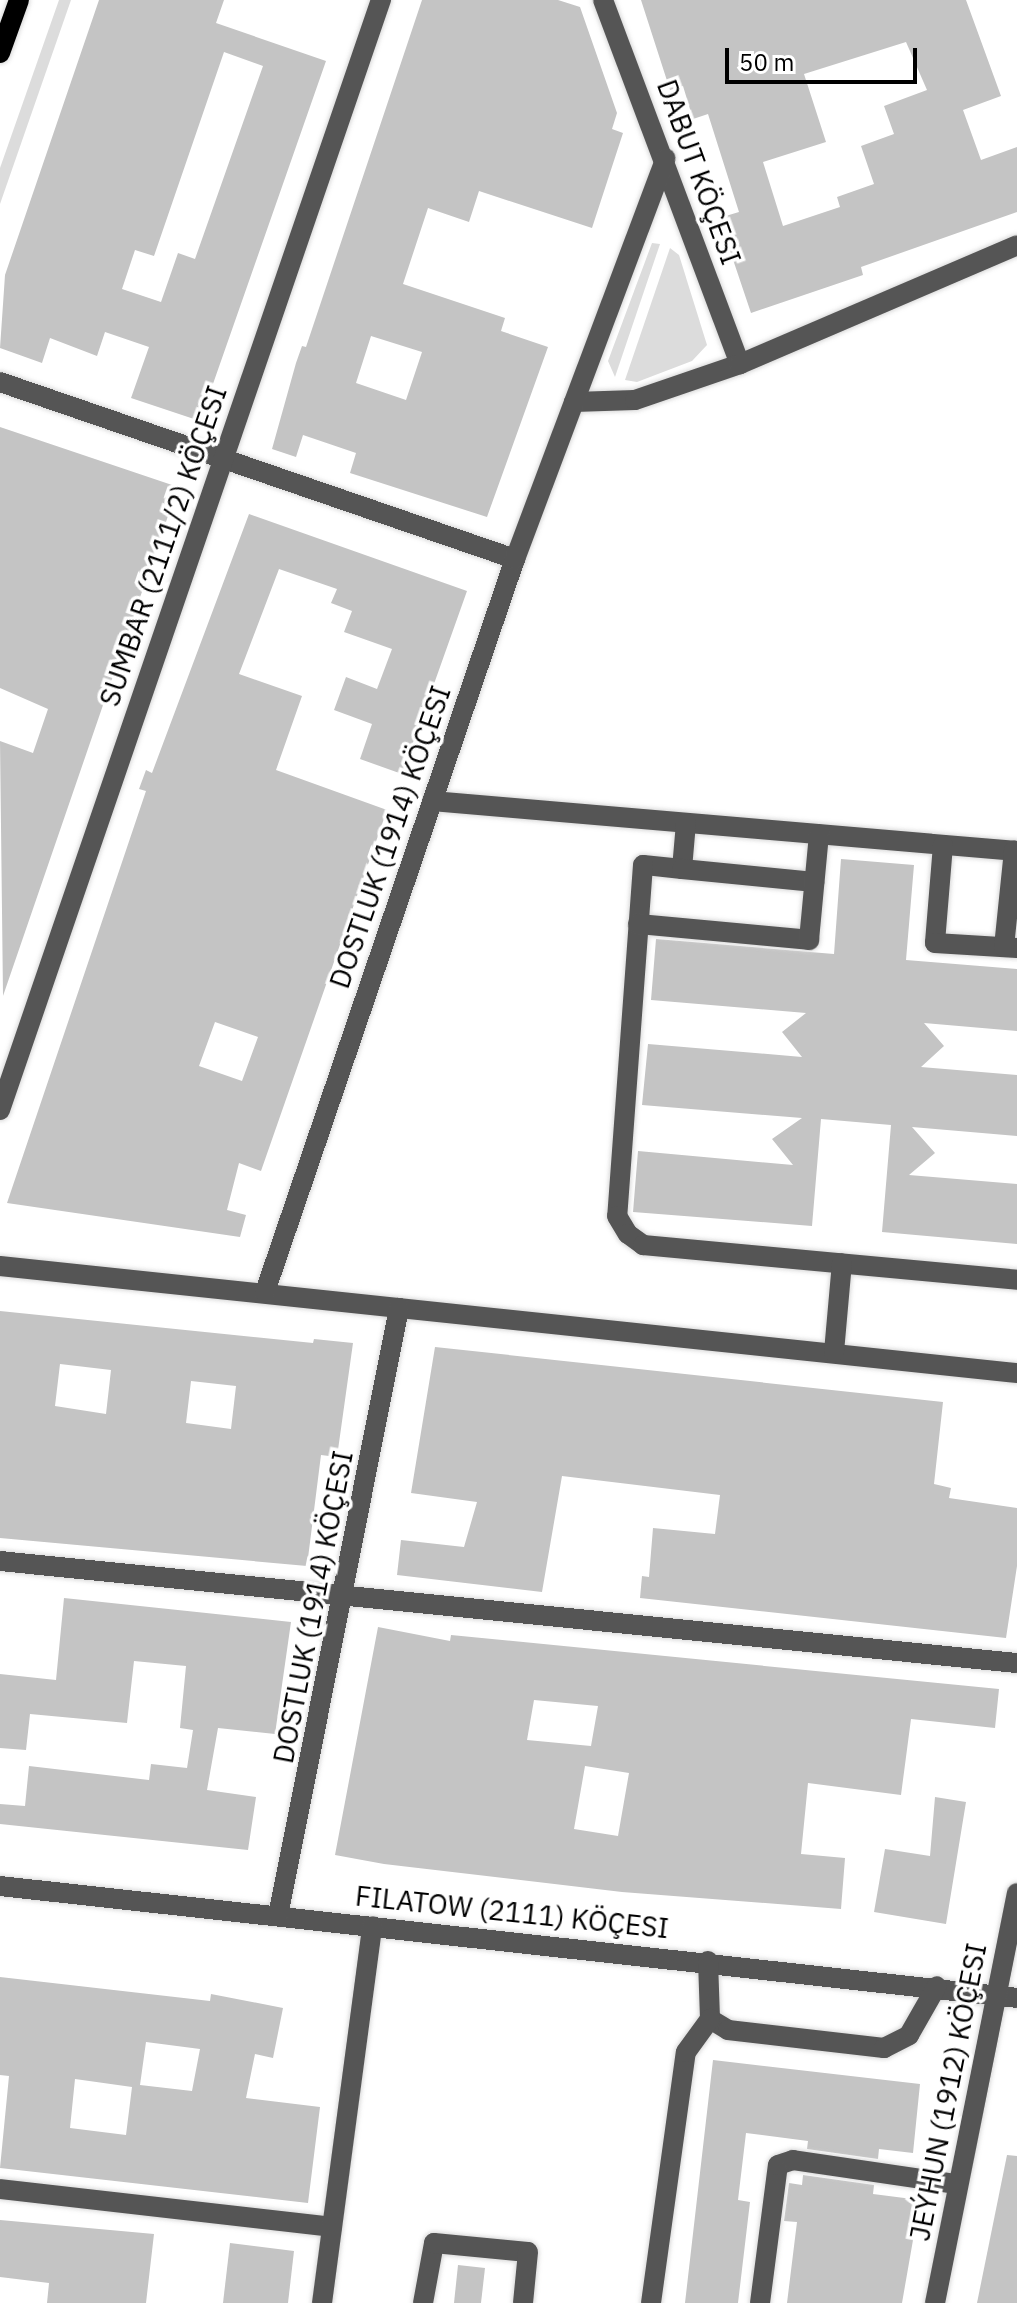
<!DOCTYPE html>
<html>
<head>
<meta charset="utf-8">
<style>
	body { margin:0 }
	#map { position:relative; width:1017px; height:2303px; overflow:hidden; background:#fff; font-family:"IBM Plex Sans",sans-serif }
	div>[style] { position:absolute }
	.green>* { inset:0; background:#dcdcdc }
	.building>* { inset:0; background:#c4c4c4 }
	.roads { filter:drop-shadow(0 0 2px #dbdbdb) drop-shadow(0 0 2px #dbdbdb) }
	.minor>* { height:20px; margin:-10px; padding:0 10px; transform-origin:10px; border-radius:10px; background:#555 }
	.major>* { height:20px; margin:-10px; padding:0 10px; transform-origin:10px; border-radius:10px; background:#000 }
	span { translate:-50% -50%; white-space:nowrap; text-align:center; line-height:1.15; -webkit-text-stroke:7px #fff; paint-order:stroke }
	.street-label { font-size:28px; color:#000 }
	.scale { position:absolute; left:725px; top:48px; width:192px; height:36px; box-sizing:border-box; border:4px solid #000; border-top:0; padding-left:10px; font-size:24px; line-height:28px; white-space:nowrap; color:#000; -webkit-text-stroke:6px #fff; paint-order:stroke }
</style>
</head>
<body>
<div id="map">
	<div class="green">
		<div style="clip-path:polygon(59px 0,71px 0,0 204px,0 168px)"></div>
		<div style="clip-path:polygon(652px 243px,660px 244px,615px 377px,608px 361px)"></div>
		<div style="clip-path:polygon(670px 248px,679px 255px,707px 345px,692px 361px,637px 382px,625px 380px)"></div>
	</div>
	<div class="building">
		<div style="clip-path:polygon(evenodd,99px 0,224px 0,216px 23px,326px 61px,200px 421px,131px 398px,149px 347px,105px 332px,97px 356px,50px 338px,42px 363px,0 348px,5px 275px,99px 0,224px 52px,263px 66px,195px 259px,178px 253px,161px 302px,122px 289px,135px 250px,154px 256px,224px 52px)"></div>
		<div style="clip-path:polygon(evenodd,422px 0,558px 0,580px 7px,617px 113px,612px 129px,623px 133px,592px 228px,479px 191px,469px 222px,428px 208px,403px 284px,505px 318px,501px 331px,548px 347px,487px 517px,350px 473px,356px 453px,303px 435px,296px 457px,272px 449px,296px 363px,302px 346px,306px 347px,422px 0,371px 336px,422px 352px,406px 400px,356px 383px,371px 336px)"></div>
		<div style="clip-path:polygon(evenodd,641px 0,966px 0,1001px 96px,963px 110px,981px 160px,1017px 147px,1017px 212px,861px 267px,863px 275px,751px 313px,719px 218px,739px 212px,708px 114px,693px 119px,683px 86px,670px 90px,641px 0,906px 42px,927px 90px,884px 106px,894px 134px,861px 146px,874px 184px,837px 197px,840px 207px,783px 226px,763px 162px,826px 142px,804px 74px,906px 42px)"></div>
		<div style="clip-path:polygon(0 427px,178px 487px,3px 996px,0 741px,33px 753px,48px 709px,0 688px)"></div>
		<div style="clip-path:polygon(evenodd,249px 514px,467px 591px,402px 774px,360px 759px,372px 724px,334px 710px,346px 677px,377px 689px,392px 649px,344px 632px,352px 611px,331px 603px,337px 589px,279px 569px,239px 674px,302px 696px,276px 770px,387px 810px,261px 1171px,239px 1163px,227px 1210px,246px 1215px,240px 1237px,7px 1203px,146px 791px,139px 789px,146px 770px,152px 773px,249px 514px,215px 1022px,258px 1037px,242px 1081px,199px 1066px,215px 1022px)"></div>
		<div style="clip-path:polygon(841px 859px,914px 865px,906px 960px,1017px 969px,1017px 1031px,924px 1023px,944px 1046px,921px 1067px,1017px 1075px,1017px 1136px,912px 1127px,935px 1153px,909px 1175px,1017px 1184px,1017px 1244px,882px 1232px,891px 1125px,821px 1119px,812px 1226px,633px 1212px,638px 1151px,793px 1165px,772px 1139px,802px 1118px,642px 1105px,648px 1044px,802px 1057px,782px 1032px,806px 1013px,651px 1000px,656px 939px,834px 954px)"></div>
		<div style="clip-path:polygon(evenodd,0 1311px,313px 1343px,314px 1339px,353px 1343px,337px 1457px,321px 1455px,307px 1566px,0 1538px,0 1311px,60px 1364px,111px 1370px,106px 1414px,55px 1406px,60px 1364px,0 1311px,191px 1381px,236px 1386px,231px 1429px,186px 1423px,191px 1381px)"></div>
		<div style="clip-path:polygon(435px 1347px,943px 1402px,934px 1484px,951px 1488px,949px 1498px,1017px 1508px,1017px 1566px,1006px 1638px,640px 1598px,642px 1576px,649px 1577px,653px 1528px,715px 1534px,720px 1495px,562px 1476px,542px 1592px,397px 1575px,401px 1540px,464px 1547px,477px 1502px,411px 1493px)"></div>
		<div style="clip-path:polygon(64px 1598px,291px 1622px,275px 1734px,218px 1728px,207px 1790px,256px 1797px,248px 1850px,0 1824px,0 1804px,25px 1806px,29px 1766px,149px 1780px,151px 1764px,187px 1768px,193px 1730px,180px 1728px,186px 1666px,134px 1661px,127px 1723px,30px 1714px,26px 1750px,0 1748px,0 1674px,56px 1680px)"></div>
		<div style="clip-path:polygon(evenodd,378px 1627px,450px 1641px,451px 1635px,999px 1689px,995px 1728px,911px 1719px,901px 1795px,808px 1783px,801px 1854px,845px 1858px,841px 1909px,622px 1892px,384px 1864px,335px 1855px,378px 1627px,534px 1700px,598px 1706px,591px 1746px,527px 1740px,534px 1700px,378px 1627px,585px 1766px,629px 1773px,618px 1836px,574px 1829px,585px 1766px)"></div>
		<div style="clip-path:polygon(935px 1797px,966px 1802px,946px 1924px,874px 1912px,885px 1849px,930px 1856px)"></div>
		<div style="clip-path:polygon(evenodd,0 1977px,210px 2001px,211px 1994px,283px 2008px,273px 2058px,255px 2054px,246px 2098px,320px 2107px,308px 2203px,0 2168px,9px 2076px,0 2075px,0 1977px,146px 2042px,200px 2049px,192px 2091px,140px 2085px,146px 2042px,0 1977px,75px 2079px,132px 2087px,126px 2135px,70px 2128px,75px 2079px)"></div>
		<div style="clip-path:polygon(713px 2060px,920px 2084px,913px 2153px,879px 2149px,878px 2159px,807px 2149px,808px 2141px,746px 2133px,738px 2200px,750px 2202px,738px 2303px,685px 2303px)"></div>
		<div style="clip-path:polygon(1007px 2155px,1017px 2156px,1017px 2303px,977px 2303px)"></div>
		<div style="clip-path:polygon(803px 2175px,874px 2185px,873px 2194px,920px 2200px,902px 2303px,787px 2303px,797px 2222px,784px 2221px,789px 2183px,802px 2185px)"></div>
		<div style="clip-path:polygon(0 2220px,154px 2234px,146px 2303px,47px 2303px,49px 2283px,0 2277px)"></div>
		<div style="clip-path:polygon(230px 2243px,294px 2251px,288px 2303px,223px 2303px)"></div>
		<div style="clip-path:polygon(458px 2265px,485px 2268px,481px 2303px,454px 2303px)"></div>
	</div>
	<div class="roads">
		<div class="minor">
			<div style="left:603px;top:0;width:389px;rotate:69.4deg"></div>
			<div style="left:0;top:382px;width:545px;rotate:18.97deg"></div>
			<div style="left:574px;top:402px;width:61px;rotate:-1.9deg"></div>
			<div style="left:635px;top:400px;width:111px;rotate:-18.9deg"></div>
			<div style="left:740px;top:364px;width:301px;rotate:-23.2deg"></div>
			<div style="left:432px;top:801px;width:587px;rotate:4.89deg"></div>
			<div style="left:686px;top:823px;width:46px;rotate:95deg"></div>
			<div style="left:682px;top:869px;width:39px;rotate:-174deg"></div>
			<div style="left:643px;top:865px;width:352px;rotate:94.2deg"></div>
			<div style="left:617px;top:1216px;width:21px;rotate:59deg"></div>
			<div style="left:628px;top:1234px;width:19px;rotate:36deg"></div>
			<div style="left:643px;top:1245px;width:376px;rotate:5.3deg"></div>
			<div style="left:943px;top:845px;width:98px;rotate:94.7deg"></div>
			<div style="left:935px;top:943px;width:82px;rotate:3.5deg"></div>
			<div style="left:682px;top:869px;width:133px;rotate:5.6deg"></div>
			<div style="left:638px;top:924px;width:172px;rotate:5.3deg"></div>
			<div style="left:809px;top:940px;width:106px;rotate:-84.6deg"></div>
			<div style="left:1004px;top:947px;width:97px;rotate:-84.1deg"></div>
			<div style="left:0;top:1110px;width:1174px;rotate:-71.06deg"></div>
			<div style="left:0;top:1266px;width:1023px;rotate:6.01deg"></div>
			<div style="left:265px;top:1292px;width:774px;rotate:-71.17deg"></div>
			<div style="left:515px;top:559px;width:428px;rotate:-69.4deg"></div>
			<div style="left:834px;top:1352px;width:89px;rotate:-84.9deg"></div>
			<div style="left:0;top:1561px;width:1022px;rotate:5.73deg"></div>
			<div style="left:0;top:1886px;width:1023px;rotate:6.28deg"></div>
			<div style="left:278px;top:1916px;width:620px;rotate:-78.74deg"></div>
			<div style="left:708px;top:1961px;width:58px;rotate:88deg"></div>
			<div style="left:710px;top:2019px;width:21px;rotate:31deg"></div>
			<div style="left:728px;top:2030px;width:157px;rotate:6.6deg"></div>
			<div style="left:884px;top:2048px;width:28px;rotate:-27deg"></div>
			<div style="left:909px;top:2035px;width:56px;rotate:-60.3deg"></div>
			<div style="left:0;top:2189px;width:334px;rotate:6.5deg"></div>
			<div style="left:322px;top:2303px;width:380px;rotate:-82.4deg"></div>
			<div style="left:423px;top:2303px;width:61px;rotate:-79.6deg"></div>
			<div style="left:434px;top:2243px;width:94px;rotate:5.5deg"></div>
			<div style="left:528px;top:2252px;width:51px;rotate:95.6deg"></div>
			<div style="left:651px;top:2303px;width:253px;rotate:-82.1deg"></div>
			<div style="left:686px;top:2052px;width:41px;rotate:-54deg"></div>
			<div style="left:760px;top:2303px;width:139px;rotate:-82.6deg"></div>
			<div style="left:778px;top:2165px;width:16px;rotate:-18deg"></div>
			<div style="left:793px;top:2160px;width:164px;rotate:8.4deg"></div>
			<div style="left:935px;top:2303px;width:418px;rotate:-78.7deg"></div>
		</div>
		<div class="major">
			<div style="left:0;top:53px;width:56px;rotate:-70.3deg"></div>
		</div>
	</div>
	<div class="street-label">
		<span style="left:699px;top:172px;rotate:70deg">DABUT KÖÇESI</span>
		<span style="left:163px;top:546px;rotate:-71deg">SUMBAR (2111/2) KÖÇESI</span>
		<span style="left:390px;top:837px;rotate:-71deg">DOSTLUK (1914) KÖÇESI</span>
		<span style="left:313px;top:1607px;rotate:-79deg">DOSTLUK (1914) KÖÇESI</span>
		<span style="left:512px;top:1912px;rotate:6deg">FILATOW (2111) KÖÇESI</span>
		<span style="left:948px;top:2092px;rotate:-79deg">JEÝHUN (1912) KÖÇESI</span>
	</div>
	<div class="scale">50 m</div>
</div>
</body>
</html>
